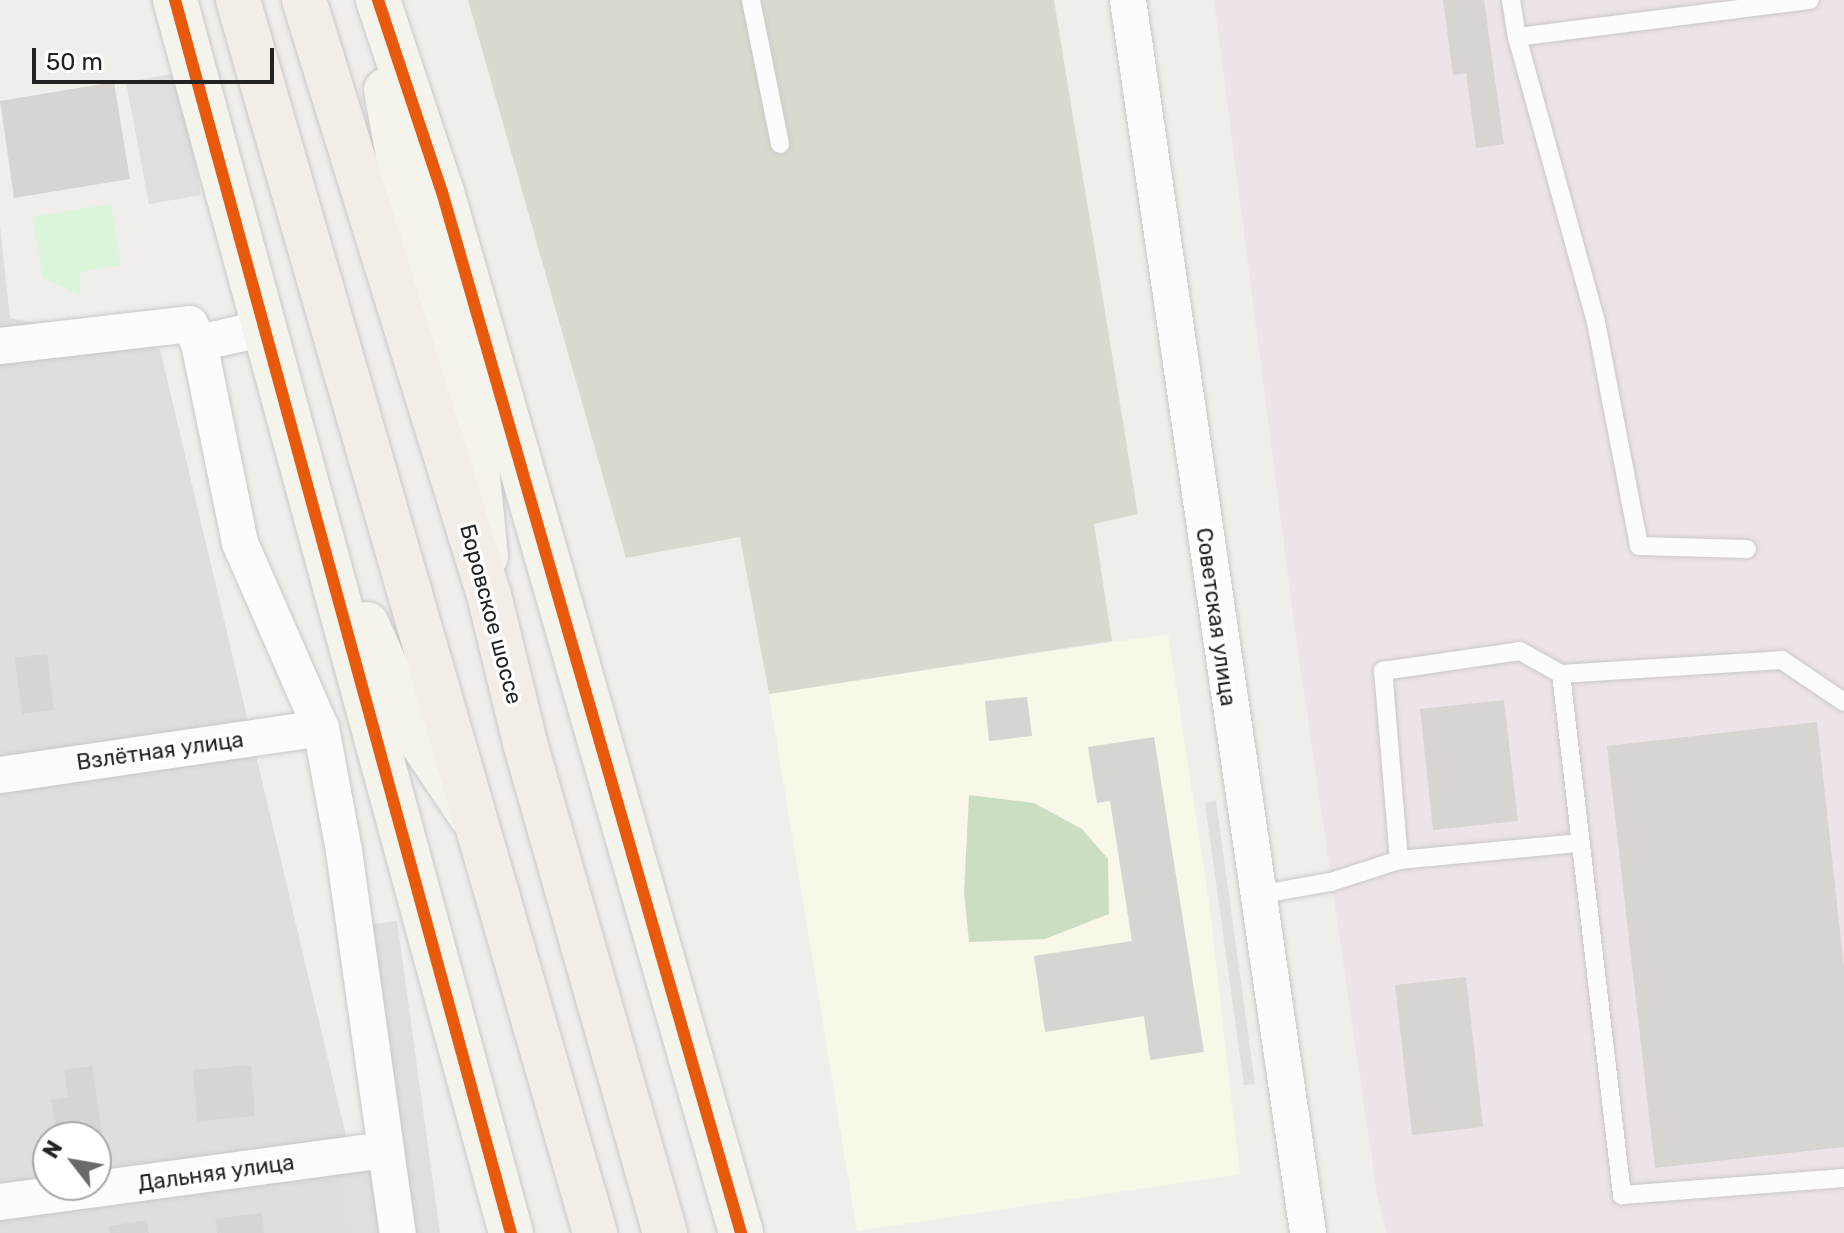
<!DOCTYPE html>
<html>
<head>
<meta charset="utf-8">
<style>
	body { margin:0 }
	#map { position:relative; width:1844px; height:1233px; overflow:hidden; background:#f0eeeb; font-family:Rubik,sans-serif }
	div>[style] { position:absolute }
	.residential>* { inset:0; background:#dfdedc }
	.industrial>* { inset:0; background:#ede4e9 }
	.education>* { inset:0; background:#f8f7e8 }
	.construction>* { inset:0; background:#d9d9cd }
	.forest>* { inset:0; background:#cbdec1 }
	.park>* { inset:0; background:#daf5da }
	.parking>* { inset:0; background:#e0dfde }
	.building>* { inset:0; background:#d7d4d2 }
	.roads { filter:drop-shadow(0 0 2px #c9c8c7) drop-shadow(0 0 2px #c9c8c7) }
	.lane>* { height:18px; margin:-9px; padding:0 9px; transform-origin:9px; border-radius:9px; background:#fdfcfc }
	.street>* { height:36px; margin:-18px; padding:0 18px; transform-origin:18px; border-radius:18px; background:#fdfcfc }
	.secondary>* { height:44px; margin:-22px; padding:0 22px; transform-origin:22px; border-radius:22px; background:#f4f4ed }
	.primary>* { height:44px; margin:-22px; padding:0 22px; transform-origin:22px; border-radius:22px; background:#f3ede7 }
	.cycleway>* { height:12px; margin:-6px; padding:0 6px; transform-origin:6px; border-radius:6px; background:#e8590c }
	span { translate:-50% -50%; white-space:nowrap; text-align:center; line-height:1.15; -webkit-text-stroke:7px #fff; paint-order:stroke }
	.street-label { font-size:22px; color:#222 }
	.north { position:absolute; left:32px; top:1121px; width:80px; height:80px; box-sizing:border-box; background:#fff; border:2px solid #a7a7a7; border-radius:50%; rotate:301deg; font-size:22px; font-weight:700; line-height:32px; text-align:center; color:#222 }
	.north::after { content:''; display:block; margin:auto; width:28px; height:36px; background:#6a6968; clip-path:polygon(50% 0,100% 100%,50% 72%,0 100%) }
	.scale { position:absolute; left:32px; top:48px; width:242px; height:36px; box-sizing:border-box; border:4px solid #222; border-top:0; padding-left:10px; font-size:24px; line-height:28px; white-space:nowrap; color:#222; -webkit-text-stroke:6px #fff; paint-order:stroke }
</style>
</head>
<body>
<div id="map">
	<div class="residential">
		<div style="clip-path:polygon(evenodd,0 225px,10px 318px,160px 349px,369px 1233px,0 1233px,0 225px,48px 1137px,96px 1137px,96px 1185px,48px 1185px,48px 1137px)"></div>
	</div>
	<div class="industrial">
		<div style="clip-path:polygon(1214px 0,1844px 0,1844px 1233px,1387px 1233px,1377px 1195px,1295px 631px)"></div>
	</div>
	<div class="education">
		<div style="clip-path:polygon(1168px 634px,1209px 903px,1240px 1174px,857px 1231px,769px 694px)"></div>
	</div>
	<div class="construction">
		<div style="clip-path:polygon(468px 0,1054px 0,1138px 514px,1094px 524px,1112px 641px,769px 694px,740px 537px,626px 558px)"></div>
	</div>
	<div class="forest">
		<div style="clip-path:polygon(969px 795px,1034px 803px,1082px 829px,1108px 859px,1109px 914px,1045px 939px,969px 942px,964px 893px)"></div>
	</div>
	<div class="park">
		<div style="clip-path:polygon(111px 204px,121px 265px,80px 272px,80px 295px,43px 278px,32px 217px)"></div>
	</div>
	<div class="parking">
		<div style="clip-path:polygon(178px 73px,201px 195px,149px 204px,126px 82px)"></div>
		<div style="clip-path:polygon(1216px 801px,1255px 1084px,1244px 1085px,1205px 803px)"></div>
		<div style="clip-path:polygon(397px 921px,440px 1233px,410px 1233px,367px 925px)"></div>
		<div style="clip-path:polygon(371px 1170px,381px 1233px,351px 1233px,342px 1175px)"></div>
	</div>
	<div class="building">
		<div style="clip-path:polygon(1443px 0,1484px 0,1504px 144px,1476px 148px,1466px 73px,1453px 75px)"></div>
		<div style="clip-path:polygon(114px 82px,130px 179px,14px 198px,0 101px)"></div>
		<div style="clip-path:polygon(47px 654px,54px 710px,22px 714px,15px 658px)"></div>
		<div style="clip-path:polygon(1027px 697px,1032px 736px,989px 741px,985px 701px)"></div>
		<div style="clip-path:polygon(1504px 700px,1518px 821px,1433px 830px,1420px 709px)"></div>
		<div style="clip-path:polygon(1817px 722px,1844px 967px,1844px 1147px,1655px 1168px,1607px 746px)"></div>
		<div style="clip-path:polygon(1154px 737px,1204px 1052px,1150px 1060px,1144px 1016px,1045px 1032px,1034px 956px,1132px 941px,1110px 801px,1097px 803px,1088px 747px)"></div>
		<div style="clip-path:polygon(1466px 977px,1483px 1127px,1412px 1135px,1395px 985px)"></div>
		<div style="clip-path:polygon(251px 1065px,255px 1116px,197px 1121px,193px 1070px)"></div>
		<div style="clip-path:polygon(92px 1066px,102px 1132px,57px 1137px,51px 1100px,68px 1097px,64px 1070px)"></div>
		<div style="clip-path:polygon(262px 1213px,264px 1233px,217px 1233px,215px 1219px)"></div>
		<div style="clip-path:polygon(147px 1220px,149px 1233px,110px 1233px,109px 1226px)"></div>
	</div>
	<div class="roads">
		<div class="lane">
			<div style="left:751px;top:0;width:147px;rotate:78.6deg"></div>
			<div style="left:1511px;top:0;width:37px;rotate:81deg"></div>
			<div style="left:1517px;top:37px;width:296px;rotate:74.5deg"></div>
			<div style="left:1596px;top:322px;width:228px;rotate:79.1deg"></div>
			<div style="left:1639px;top:546px;width:108px;rotate:1.6deg"></div>
			<div style="left:1517px;top:37px;width:295px;rotate:-7.2deg"></div>
			<div style="left:1561px;top:674px;width:525px;rotate:83.32deg"></div>
			<div style="left:1622px;top:1195px;width:223px;rotate:-4.4deg"></div>
			<div style="left:1399px;top:860px;width:190px;rotate:-94.8deg"></div>
			<div style="left:1383px;top:671px;width:138px;rotate:-8.3deg"></div>
			<div style="left:1520px;top:651px;width:47px;rotate:29.3deg"></div>
			<div style="left:1561px;top:674px;width:221px;rotate:-3.6deg"></div>
			<div style="left:1782px;top:660px;width:75px;rotate:34.1deg"></div>
			<div style="left:1257px;top:895px;width:75px;rotate:-10deg"></div>
			<div style="left:1331px;top:882px;width:71px;rotate:-17.9deg"></div>
			<div style="left:1399px;top:860px;width:182px;rotate:-5.4deg"></div>
		</div>
		<div class="street">
			<div style="left:1128px;top:0;width:1246px;rotate:81.69deg"></div>
			<div style="left:199px;top:343px;width:204px;rotate:78.4deg"></div>
			<div style="left:240px;top:543px;width:202px;rotate:66.4deg"></div>
			<div style="left:321px;top:728px;width:125px;rotate:79.4deg"></div>
			<div style="left:344px;top:851px;width:386px;rotate:82deg"></div>
			<div style="left:0;top:346px;width:191px;rotate:-6.6deg"></div>
			<div style="left:190px;top:324px;width:21px;rotate:65deg"></div>
			<div style="left:199px;top:343px;width:64px;rotate:-12.7deg"></div>
			<div style="left:0;top:775px;width:324px;rotate:-8.3deg"></div>
			<div style="left:0;top:1202px;width:388px;rotate:-7.7deg"></div>
		</div>
		<div class="secondary">
			<div style="left:175px;top:0;width:1278px;rotate:74.76deg"></div>
			<div style="left:378px;top:0;width:202px;rotate:71.6deg"></div>
			<div style="left:442px;top:192px;width:1083px;rotate:73.97deg"></div>
			<div style="left:386px;top:90px;width:129px;rotate:79.7deg"></div>
			<div style="left:409px;top:217px;width:248px;rotate:74.3deg"></div>
			<div style="left:476px;top:456px;width:101px;rotate:84.3deg"></div>
			<div style="left:367px;top:624px;width:117px;rotate:66.3deg"></div>
			<div style="left:414px;top:731px;width:102px;rotate:56.2deg"></div>
		</div>
		<div class="primary">
			<div style="left:238px;top:0;width:1284px;rotate:73.85deg"></div>
			<div style="left:304px;top:0;width:623px;rotate:72.73deg"></div>
			<div style="left:489px;top:595px;width:152px;rotate:76.3deg"></div>
			<div style="left:525px;top:743px;width:510px;rotate:74.05deg"></div>
		</div>
	</div>
	<div class="cycleway">
		<div style="left:175px;top:0;width:1278px;rotate:74.76deg"></div>
		<div style="left:378px;top:0;width:202px;rotate:71.6deg"></div>
		<div style="left:442px;top:192px;width:1083px;rotate:73.97deg"></div>
	</div>
	<div class="street-label">
		<span style="left:491px;top:614px;rotate:75deg">Боровское шоссе</span>
		<span style="left:1216px;top:617px;rotate:82deg">Советская улица</span>
		<span style="left:160px;top:751px;rotate:-8deg">Взлётная улица</span>
		<span style="left:216px;top:1173px;rotate:-8deg">Дальняя улица</span>
	</div>
	<div class="north">N</div>
	<div class="scale">50 m</div>
</div>
</body>
</html>
